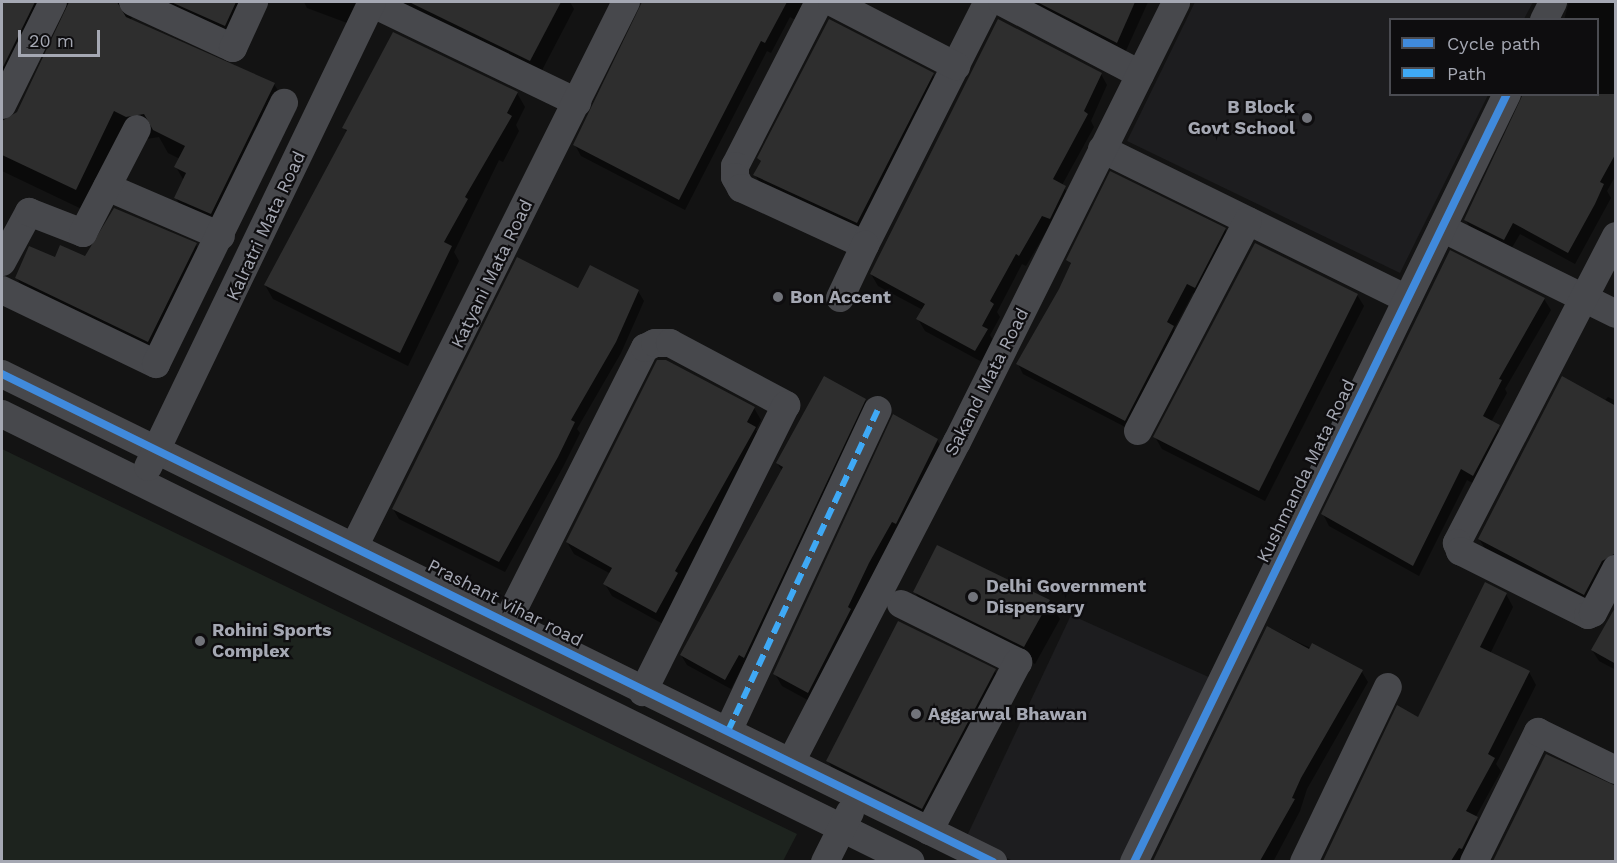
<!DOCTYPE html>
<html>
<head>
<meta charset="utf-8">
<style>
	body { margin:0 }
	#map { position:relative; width:1617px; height:863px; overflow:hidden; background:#131313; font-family:"Work Sans",sans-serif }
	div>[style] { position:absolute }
	.built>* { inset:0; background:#1d1d1f }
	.green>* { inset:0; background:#1d231e }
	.shadow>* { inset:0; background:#0007 }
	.building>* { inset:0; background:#2e2e2e }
	.minor>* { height:28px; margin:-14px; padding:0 14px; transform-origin:14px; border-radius:14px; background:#47484c }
	.quiet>* { height:6px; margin-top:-3px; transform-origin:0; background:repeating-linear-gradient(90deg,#3fa9f5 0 12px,transparent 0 18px) }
	.cycleway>* { height:8px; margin:-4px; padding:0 4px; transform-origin:4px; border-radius:4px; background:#408adc }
	.dots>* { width:16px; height:16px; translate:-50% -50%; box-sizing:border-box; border:3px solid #0e0d0f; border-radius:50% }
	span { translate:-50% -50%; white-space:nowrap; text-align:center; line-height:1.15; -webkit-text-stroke:4.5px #0e0d0f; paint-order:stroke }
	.poi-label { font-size:18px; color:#a5a8b3; font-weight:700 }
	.right { translate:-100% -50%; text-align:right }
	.left { translate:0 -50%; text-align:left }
	.street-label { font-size:18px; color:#a5a8b3 }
	.frame { position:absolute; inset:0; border:3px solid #a5a8b3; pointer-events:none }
	.legend { position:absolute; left:1389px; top:18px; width:210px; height:78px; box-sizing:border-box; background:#0e0d0f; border:2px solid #4a4b51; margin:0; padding:8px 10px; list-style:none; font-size:18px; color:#a5a8b3 }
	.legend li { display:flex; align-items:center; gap:12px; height:30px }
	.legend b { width:30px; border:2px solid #4a4b51 }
	.scale { position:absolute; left:18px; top:30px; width:82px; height:27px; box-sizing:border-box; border:3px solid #a5a8b3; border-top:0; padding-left:8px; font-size:18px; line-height:21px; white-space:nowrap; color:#a5a8b3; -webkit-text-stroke:4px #0e0d0f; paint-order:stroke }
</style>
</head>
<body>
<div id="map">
	<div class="built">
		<div style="clip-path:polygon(1195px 2px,1533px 2px,1524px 19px,1390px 20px,1390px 94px,1488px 95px,1400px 273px,1127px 141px)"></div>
		<div style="clip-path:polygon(1071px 615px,1213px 679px,1124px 861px,1013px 861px,966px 838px)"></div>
	</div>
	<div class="green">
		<div style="clip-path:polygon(2px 449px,797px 834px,783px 861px,2px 861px)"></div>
	</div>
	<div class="shadow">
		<div style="clip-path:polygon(2px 2px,261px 2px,238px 48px,137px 11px,130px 20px,274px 84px,288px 107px,224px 236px,189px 221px,176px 198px,184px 181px,176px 167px,180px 159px,168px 153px,159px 137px,140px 140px,90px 213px,2px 171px,2px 125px,18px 114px,70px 9px,51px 17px,2px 123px)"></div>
		<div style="clip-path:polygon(304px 2px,369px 2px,358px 27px,307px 8px)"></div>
		<div style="clip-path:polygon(386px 2px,570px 2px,574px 9px,539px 76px)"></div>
		<div style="clip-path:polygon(644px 2px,807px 2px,801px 23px,790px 17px,771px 53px,767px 51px,685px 210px,581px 156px,575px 145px)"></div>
		<div style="clip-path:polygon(1027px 2px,1148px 2px,1124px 55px)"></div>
		<div style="clip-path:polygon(1569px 2px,1616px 2px,1616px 175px,1607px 191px,1611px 198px,1575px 264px,1520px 234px,1510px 251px,1472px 232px,1466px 220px,1598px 94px,1598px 20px,1564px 20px)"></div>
		<div style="clip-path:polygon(394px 34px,517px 93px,525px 107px,516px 125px,519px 131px,503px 162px,499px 160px,454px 252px,459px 261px,408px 366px,273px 299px,265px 285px,347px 133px,344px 128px)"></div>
		<div style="clip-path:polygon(932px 74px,938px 83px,862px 231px,760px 183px,755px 175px,762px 163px,759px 158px)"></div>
		<div style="clip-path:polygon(1101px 74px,1107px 85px,1091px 121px,1094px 127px,1062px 185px,1072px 199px,1049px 227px,1026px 266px,1022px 264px,997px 312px,1000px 317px,990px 335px,994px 342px,982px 362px,925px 331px,918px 319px,923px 310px,878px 286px,871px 274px)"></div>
		<div style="clip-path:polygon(1225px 229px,1230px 240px,1200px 297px,1193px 293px,1174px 329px,1179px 338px,1131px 430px,1023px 374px,1018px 364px,1061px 289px,1072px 266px,1068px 260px)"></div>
		<div style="clip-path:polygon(196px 245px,209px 268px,162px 364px,30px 301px,17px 278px,55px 259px)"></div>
		<div style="clip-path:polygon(579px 290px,638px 291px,644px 301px,621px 353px,577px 429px,580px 433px,563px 467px,505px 572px,399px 519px,393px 509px)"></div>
		<div style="clip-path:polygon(1357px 295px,1364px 306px,1265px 501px,1162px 449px,1155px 437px)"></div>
		<div style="clip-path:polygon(1544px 299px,1551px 310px,1505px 389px,1507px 393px,1491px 422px,1505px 437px,1480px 487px,1467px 480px,1419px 576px,1329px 526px,1323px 514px)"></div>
		<div style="clip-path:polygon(1608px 397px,1616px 401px,1616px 565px,1590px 605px,1486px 550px,1479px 539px)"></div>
		<div style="clip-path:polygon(865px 400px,871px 410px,731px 689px,687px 665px,681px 655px,783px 472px,777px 463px)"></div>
		<div style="clip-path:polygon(754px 408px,761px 420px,756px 430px,762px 441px,663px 624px,612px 596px,605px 584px,611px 574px,574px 554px,567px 542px)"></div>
		<div style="clip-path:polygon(937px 440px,944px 452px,815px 704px,782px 686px,775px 674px)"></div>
		<div style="clip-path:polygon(915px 592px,1049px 601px,1060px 619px,1035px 664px,925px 610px)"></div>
		<div style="clip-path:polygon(1506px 594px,1513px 607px,1490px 654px,1529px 672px,1536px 685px,1496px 764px,1501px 771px,1475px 818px,1484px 831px,1469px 862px,1324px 862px,1398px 708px,1419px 719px)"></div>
		<div style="clip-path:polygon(1616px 608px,1616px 670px,1599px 661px,1592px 650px)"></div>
		<div style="clip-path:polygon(1268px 628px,1362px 672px,1368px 682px,1307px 789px,1300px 811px,1273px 862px,1154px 862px)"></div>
		<div style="clip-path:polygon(994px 670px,1008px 694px,935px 831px,841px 784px,828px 761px)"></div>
		<div style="clip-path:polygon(1546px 756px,1616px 787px,1616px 862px,1494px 862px)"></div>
	</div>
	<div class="building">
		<div style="clip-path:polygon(2px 2px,35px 2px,2px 69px)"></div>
		<div style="clip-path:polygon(69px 2px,117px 2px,126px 17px,275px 83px,211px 214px,174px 198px,186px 173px,174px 167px,185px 146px,153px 130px,144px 114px,126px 117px,114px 111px,76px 190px,2px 155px,2px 121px,17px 112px)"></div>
		<div style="clip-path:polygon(171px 2px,236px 2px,225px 26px)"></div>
		<div style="clip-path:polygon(409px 2px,561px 2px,530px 61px)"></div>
		<div style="clip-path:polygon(642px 2px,787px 2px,765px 43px,761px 41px,679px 200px,573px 145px)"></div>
		<div style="clip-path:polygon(1037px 2px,1135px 2px,1117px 43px)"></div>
		<div style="clip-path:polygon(829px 19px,934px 73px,857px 223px,753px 175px,761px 161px,757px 158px)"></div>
		<div style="clip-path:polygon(998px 19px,1102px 73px,1084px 111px,1088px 114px,1053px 179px,1066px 186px,1050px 219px,1042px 216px,1019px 256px,1016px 254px,990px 301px,994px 304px,982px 326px,988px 329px,975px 351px,916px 319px,925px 304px,870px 274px)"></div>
		<div style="clip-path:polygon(393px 32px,518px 92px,507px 113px,512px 116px,465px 197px,468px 199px,444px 242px,452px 246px,400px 353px,264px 285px,347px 130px,342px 128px)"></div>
		<div style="clip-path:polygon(1523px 94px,1616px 94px,1616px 153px,1600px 182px,1604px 184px,1595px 204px,1568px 253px,1513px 223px,1504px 240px,1464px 220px)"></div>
		<div style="clip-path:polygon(1110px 171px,1226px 228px,1195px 288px,1187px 284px,1167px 322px,1174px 326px,1125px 421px,1016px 364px,1059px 289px,1071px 263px,1066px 260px)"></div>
		<div style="clip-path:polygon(114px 208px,197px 243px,148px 342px,15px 278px,29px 246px,55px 257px,60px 245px,85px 256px)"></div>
		<div style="clip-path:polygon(1255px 243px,1358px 294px,1259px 491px,1153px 437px)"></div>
		<div style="clip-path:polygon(1450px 250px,1545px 298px,1499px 379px,1502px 380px,1483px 416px,1500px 425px,1473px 476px,1461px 469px,1413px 566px,1321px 514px)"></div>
		<div style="clip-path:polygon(517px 257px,578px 288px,590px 265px,639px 290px,616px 342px,571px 420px,575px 422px,558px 457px,499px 562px,392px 509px)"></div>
		<div style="clip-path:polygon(657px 360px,666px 360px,755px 407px,747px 422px,756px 427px,675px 571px,678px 573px,656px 613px,603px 584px,612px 568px,566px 542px)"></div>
		<div style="clip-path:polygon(824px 376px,866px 399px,744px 658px,739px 655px,725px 680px,680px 655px,783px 467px,776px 463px)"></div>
		<div style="clip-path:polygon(1562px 376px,1616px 406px,1616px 553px,1602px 561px,1584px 595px,1478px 539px)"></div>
		<div style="clip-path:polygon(893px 414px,938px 439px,896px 524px,892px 522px,869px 563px,848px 607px,851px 609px,808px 693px,773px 674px)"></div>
		<div style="clip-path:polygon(937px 545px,1050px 600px,1024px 647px,913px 592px)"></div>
		<div style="clip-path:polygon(1485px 582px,1507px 593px,1480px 647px,1530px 671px,1488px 754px,1495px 758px,1466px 811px,1478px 817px,1462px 849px,1459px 848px,1451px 861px,1323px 861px,1397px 705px,1418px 717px)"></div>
		<div style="clip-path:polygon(1616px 606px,1616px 664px,1591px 650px)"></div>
		<div style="clip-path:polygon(898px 621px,996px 669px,922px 809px,826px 761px)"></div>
		<div style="clip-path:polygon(1267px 626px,1309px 649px,1312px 643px,1363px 670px,1301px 778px,1292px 798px,1295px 799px,1260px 861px,1153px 861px)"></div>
		<div style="clip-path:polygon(1546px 754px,1616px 786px,1616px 861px,1493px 861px)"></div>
	</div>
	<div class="minor">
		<div style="left:133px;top:2px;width:110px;rotate:24.7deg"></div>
		<div style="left:233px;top:48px;width:51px;rotate:-65.5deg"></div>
		<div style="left:819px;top:2px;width:184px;rotate:117.1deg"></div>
		<div style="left:735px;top:166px;width:11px;rotate:90deg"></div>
		<div style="left:735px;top:177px;width:13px;rotate:61deg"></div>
		<div style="left:741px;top:188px;width:136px;rotate:24.7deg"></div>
		<div style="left:865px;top:245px;width:272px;rotate:-63.2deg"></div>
		<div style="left:832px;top:2px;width:140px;rotate:27.3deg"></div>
		<div style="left:1002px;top:2px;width:156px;rotate:27.6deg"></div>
		<div style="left:371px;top:3px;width:229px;rotate:25.7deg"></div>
		<div style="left:1544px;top:20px;width:20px;rotate:-63deg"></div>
		<div style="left:2px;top:105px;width:115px;rotate:-63.7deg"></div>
		<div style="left:1102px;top:149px;width:340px;rotate:26.2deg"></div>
		<div style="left:107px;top:187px;width:124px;rotate:23.3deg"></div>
		<div style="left:1442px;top:228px;width:194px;rotate:26.3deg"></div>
		<div style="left:1616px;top:236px;width:346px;rotate:117.4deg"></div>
		<div style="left:1457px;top:543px;width:9px;rotate:69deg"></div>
		<div style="left:1460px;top:551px;width:143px;rotate:26.6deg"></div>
		<div style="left:1588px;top:615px;width:5px;rotate:-22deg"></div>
		<div style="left:1593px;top:613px;width:50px;rotate:-62.4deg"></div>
		<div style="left:2px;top:262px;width:57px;rotate:-61.6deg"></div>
		<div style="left:29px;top:212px;width:58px;rotate:21.3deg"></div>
		<div style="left:83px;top:233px;width:117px;rotate:-62.6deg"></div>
		<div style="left:2px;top:290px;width:171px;rotate:25.7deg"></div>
		<div style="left:156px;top:364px;width:291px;rotate:-63.9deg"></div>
		<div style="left:840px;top:298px;width:59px;rotate:-64.7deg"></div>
		<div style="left:2px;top:374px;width:1105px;rotate:26.22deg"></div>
		<div style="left:2px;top:414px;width:1013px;rotate:26.24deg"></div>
		<div style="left:1138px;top:431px;width:237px;rotate:-62.4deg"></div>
		<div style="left:148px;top:467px;width:516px;rotate:-64.28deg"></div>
		<div style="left:355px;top:545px;width:607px;rotate:-63.48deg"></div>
		<div style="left:901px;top:604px;width:131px;rotate:26.4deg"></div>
		<div style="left:1018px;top:662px;width:191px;rotate:117.8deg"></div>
		<div style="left:508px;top:620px;width:305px;rotate:-63.3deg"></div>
		<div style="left:645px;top:348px;width:11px;rotate:-27deg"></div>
		<div style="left:655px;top:343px;width:15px"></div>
		<div style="left:670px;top:343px;width:132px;rotate:28.1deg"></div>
		<div style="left:786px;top:405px;width:321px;rotate:116.5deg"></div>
		<div style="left:728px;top:731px;width:354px;rotate:-65deg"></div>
		<div style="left:792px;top:760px;width:358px;rotate:-62.6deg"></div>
		<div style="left:957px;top:442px;width:491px;rotate:-63.5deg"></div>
		<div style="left:825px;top:862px;width:56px;rotate:-63.4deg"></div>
		<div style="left:1134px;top:862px;width:854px;rotate:-64.1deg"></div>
		<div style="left:1304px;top:862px;width:194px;rotate:-64.4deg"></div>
		<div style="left:1474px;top:862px;width:145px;rotate:-63.8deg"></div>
		<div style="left:1538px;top:732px;width:87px;rotate:26deg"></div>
	</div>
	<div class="quiet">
		<div style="left:728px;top:731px;width:354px;rotate:-65deg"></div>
	</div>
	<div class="cycleway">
		<div style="left:2px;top:374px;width:1105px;rotate:26.22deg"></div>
		<div style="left:1134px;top:862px;width:854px;rotate:-64.1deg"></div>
	</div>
	<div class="dots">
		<div style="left:1307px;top:118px;background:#72747b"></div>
		<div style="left:778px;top:297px;background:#72747b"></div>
		<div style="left:973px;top:597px;background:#72747b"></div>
		<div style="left:200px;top:641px;background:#72747b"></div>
		<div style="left:916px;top:714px;background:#72747b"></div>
	</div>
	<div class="poi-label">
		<span class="right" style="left:1295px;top:118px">B Block<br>Govt School</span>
		<span class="left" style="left:790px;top:297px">Bon Accent</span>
		<span class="left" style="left:986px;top:597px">Delhi Government<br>Dispensary</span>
		<span class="left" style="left:212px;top:641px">Rohini Sports<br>Complex</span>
		<span class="left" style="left:928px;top:714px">Aggarwal Bhawan</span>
	</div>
	<div class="street-label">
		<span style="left:266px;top:226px;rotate:-65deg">Kalratri Mata Road</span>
		<span style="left:492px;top:274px;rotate:-64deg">Katyani Mata Road</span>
		<span style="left:987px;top:382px;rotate:-63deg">Sakand Mata Road</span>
		<span style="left:1306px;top:471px;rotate:-64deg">Kushmanda Mata Road</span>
		<span style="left:505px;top:603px;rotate:27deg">Prashant vihar road</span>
	</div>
	<div class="frame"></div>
	<ul class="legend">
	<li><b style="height:8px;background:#408adc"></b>Cycle path</li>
	<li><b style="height:8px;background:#3fa9f5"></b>Path</li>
	</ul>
	<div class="scale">20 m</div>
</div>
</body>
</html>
